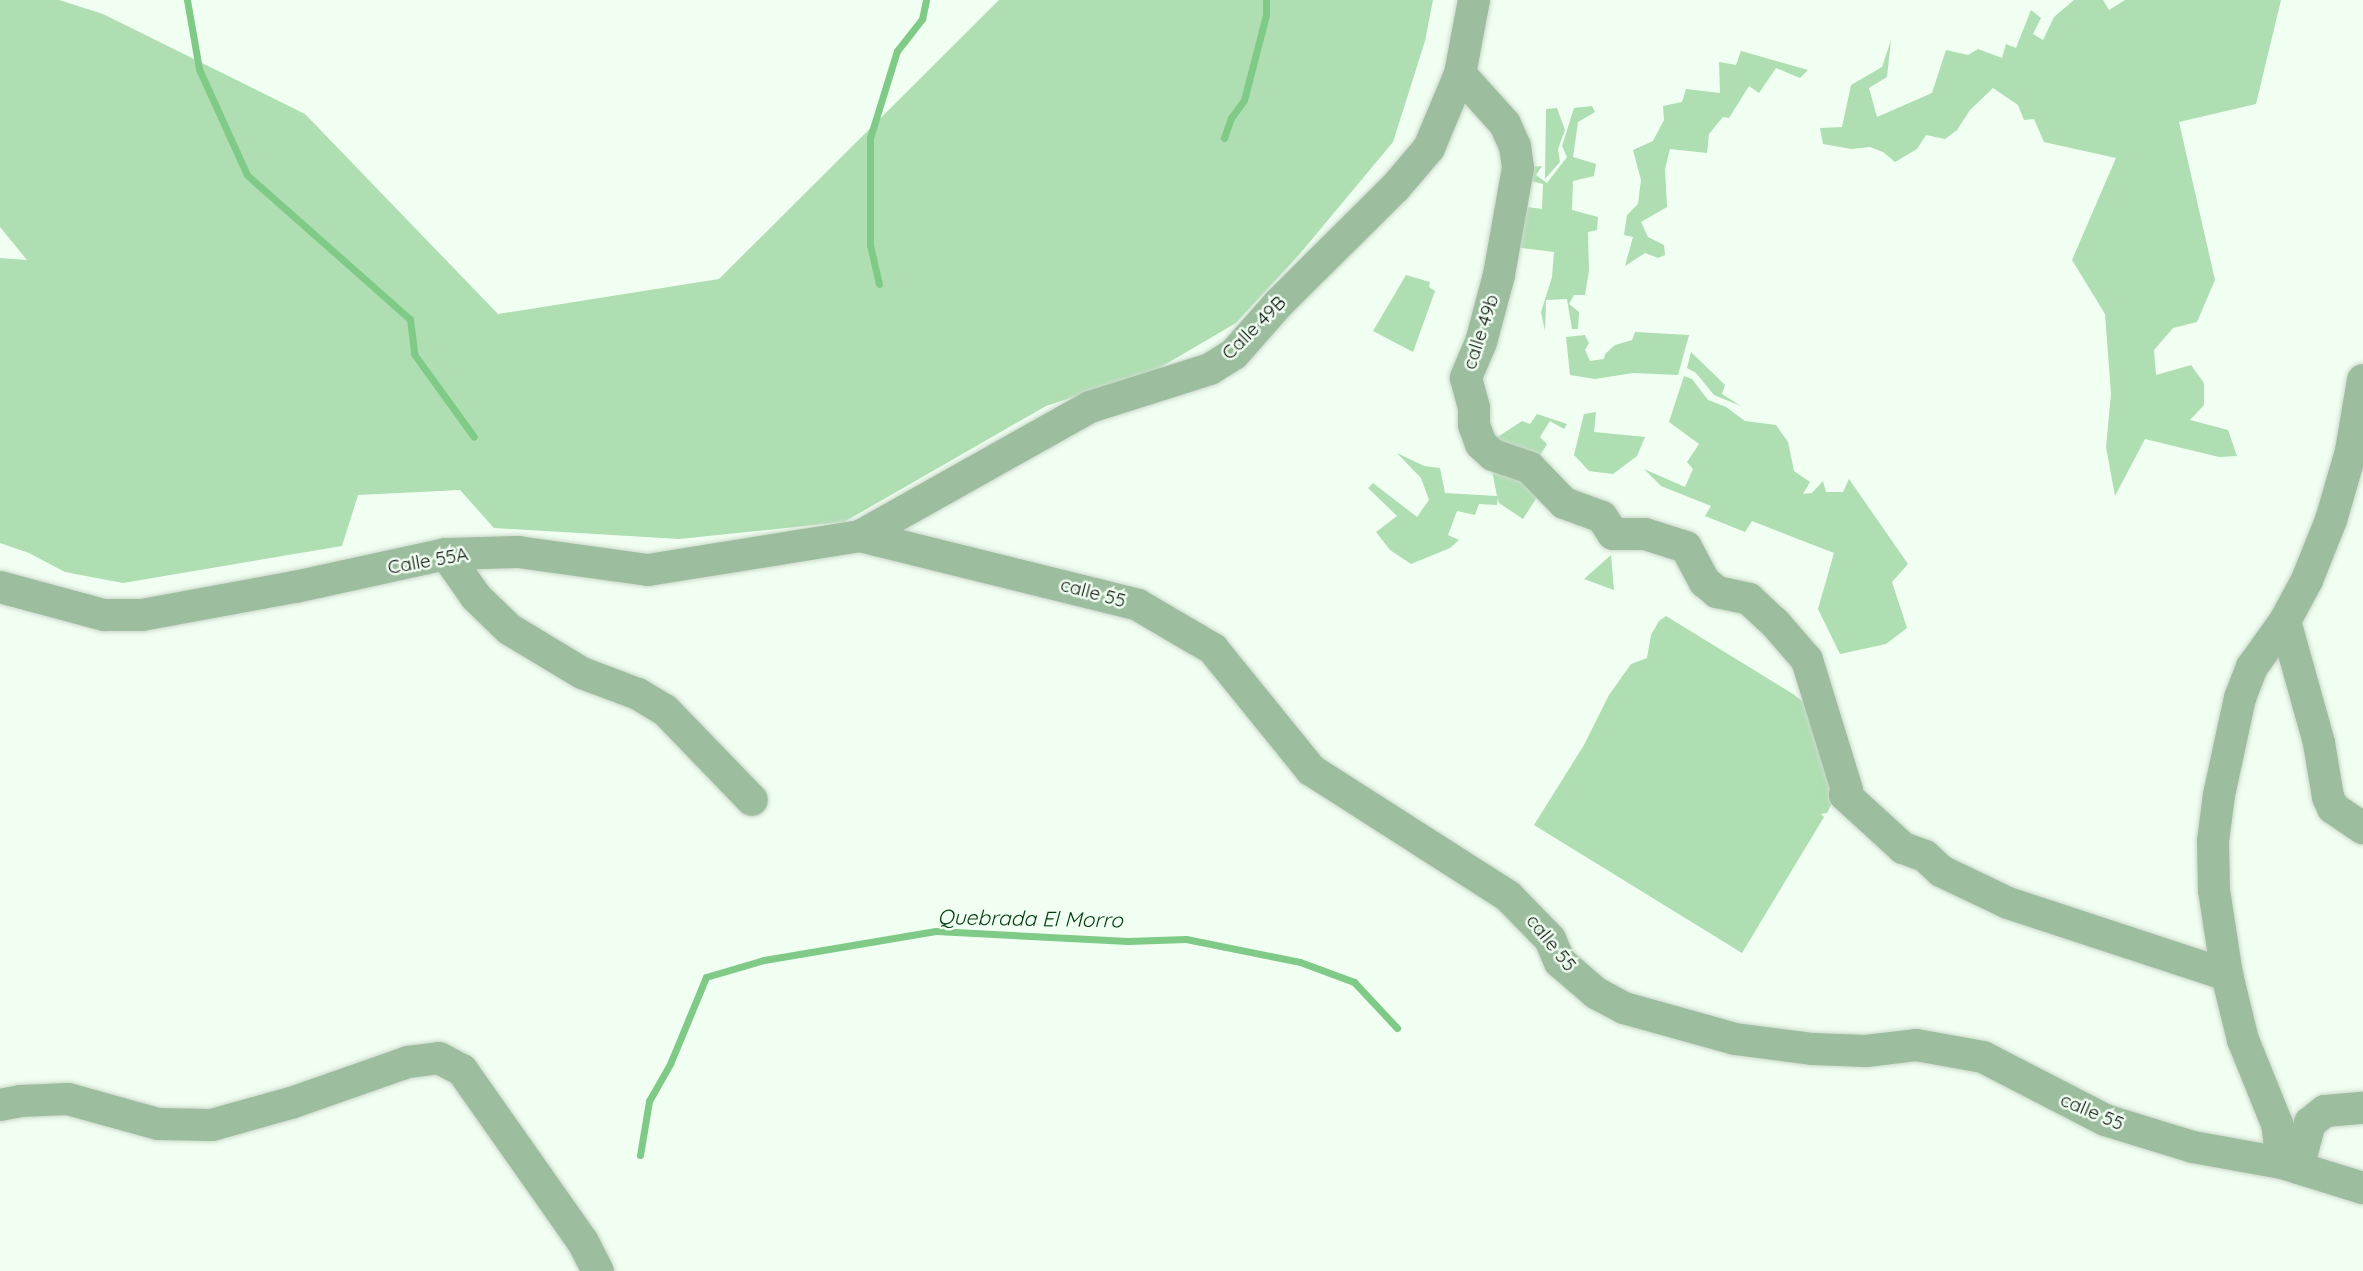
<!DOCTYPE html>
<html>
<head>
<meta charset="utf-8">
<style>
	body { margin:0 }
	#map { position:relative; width:2363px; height:1271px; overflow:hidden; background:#f0fff1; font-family:Quicksand,sans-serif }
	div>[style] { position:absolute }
	.green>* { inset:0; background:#aedeb2 }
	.stream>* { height:7px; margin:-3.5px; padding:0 3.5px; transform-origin:3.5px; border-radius:3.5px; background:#80ca87 }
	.roads { filter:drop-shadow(0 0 2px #ccd9cc) drop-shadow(0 0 2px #ccd9cc) }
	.minor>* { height:32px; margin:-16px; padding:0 16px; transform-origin:16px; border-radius:16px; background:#9dbd9f }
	span { translate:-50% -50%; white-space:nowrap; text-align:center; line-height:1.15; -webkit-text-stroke:5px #f0fff1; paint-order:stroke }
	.street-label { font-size:19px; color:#0c120c }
	.water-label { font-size:21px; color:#023b10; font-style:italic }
</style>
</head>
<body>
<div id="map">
	<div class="green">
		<div style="clip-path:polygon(0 0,59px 0,103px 14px,305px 114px,498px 314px,719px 279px,999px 0,1433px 0,1425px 41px,1393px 142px,1298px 256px,1236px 323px,1154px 371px,1046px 406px,844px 522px,679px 539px,494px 528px,460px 490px,358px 495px,342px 546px,123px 583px,65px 572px,29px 553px,0 543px,0 258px,27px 260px,0 227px)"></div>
		<div style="clip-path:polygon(2074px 0,2103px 0,2109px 10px,2125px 0,2281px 0,2256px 104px,2179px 122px,2215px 280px,2197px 322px,2173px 328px,2154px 350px,2156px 375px,2191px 365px,2204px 383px,2204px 405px,2190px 420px,2228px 430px,2237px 456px,2219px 457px,2145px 439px,2115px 496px,2106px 447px,2111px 394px,2105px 314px,2072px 260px,2116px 158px,2044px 142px,2034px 119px,2024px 120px,2018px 105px,1993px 88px,1970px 110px,1957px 130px,1945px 139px,1926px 135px,1917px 149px,1895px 162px,1883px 152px,1870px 147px,1851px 149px,1823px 144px,1820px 128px,1842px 127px,1851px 85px,1882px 67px,1891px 40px,1887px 77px,1869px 88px,1877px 117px,1932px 93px,1946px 50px,1968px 55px,1978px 49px,2002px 58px,2006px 44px,2016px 48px,2031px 10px,2041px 18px,2033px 34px,2043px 40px,2054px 17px)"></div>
		<div style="clip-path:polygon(1741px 51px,1808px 70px,1800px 78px,1776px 68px,1759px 93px,1749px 86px,1729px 118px,1723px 117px,1709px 134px,1707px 153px,1670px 149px,1665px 169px,1667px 207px,1641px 222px,1648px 237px,1664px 245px,1665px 255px,1658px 258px,1645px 253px,1625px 266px,1633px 237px,1624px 235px,1627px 215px,1638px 204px,1641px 180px,1633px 150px,1653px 141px,1664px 120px,1663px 106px,1682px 102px,1686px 89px,1720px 93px,1719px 62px,1736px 65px)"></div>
		<div style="clip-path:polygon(1592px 106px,1595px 112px,1578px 122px,1573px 157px,1596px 164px,1594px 176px,1573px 181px,1572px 210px,1598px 217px,1597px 230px,1588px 232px,1589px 271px,1585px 295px,1574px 295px,1569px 304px,1579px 312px,1578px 329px,1572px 329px,1567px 299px,1546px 300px,1545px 331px,1541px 312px,1552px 277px,1554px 252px,1515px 247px,1520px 206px,1542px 209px,1543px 184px,1526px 180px,1532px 167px,1542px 166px,1536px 175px,1547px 183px,1567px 157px,1562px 146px,1574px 108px)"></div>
		<div style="clip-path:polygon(1557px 108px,1565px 130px,1558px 149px,1560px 162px,1545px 179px,1546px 109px)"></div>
		<div style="clip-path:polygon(1406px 275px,1430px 282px,1429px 287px,1435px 291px,1413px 352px,1373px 331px)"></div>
		<div style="clip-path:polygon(1635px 332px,1689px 335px,1678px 375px,1633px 373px,1595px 379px,1570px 375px,1566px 337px,1585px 335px,1589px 343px,1585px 350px,1590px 361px,1604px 359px,1605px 354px,1615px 345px,1632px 340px)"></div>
		<div style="clip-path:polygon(1691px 352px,1725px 385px,1722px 394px,1741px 406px,1714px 395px,1696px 373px,1687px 368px)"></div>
		<div style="clip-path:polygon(1684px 376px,1692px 379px,1708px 400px,1726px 407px,1745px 421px,1776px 425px,1788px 442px,1794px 471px,1810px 482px,1803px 494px,1812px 493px,1823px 481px,1826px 492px,1843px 492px,1849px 479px,1908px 564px,1892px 582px,1907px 628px,1886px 644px,1840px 654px,1818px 609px,1834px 553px,1752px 521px,1745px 532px,1705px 516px,1711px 506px,1661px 486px,1644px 469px,1685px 487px,1693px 469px,1687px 462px,1699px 444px,1669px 422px)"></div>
		<div style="clip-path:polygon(1596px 412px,1594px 432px,1645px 437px,1637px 456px,1613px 474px,1589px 471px,1574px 455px,1584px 414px)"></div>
		<div style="clip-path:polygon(1537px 414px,1567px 424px,1564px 429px,1550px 421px,1540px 437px,1547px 444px,1537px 461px,1487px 444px,1522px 421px,1530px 424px)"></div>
		<div style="clip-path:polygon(1397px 453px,1424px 466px,1440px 468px,1445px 493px,1497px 496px,1490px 460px,1546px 483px,1523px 519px,1499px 503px,1498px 498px,1497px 505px,1479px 504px,1475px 515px,1457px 511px,1448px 535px,1459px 540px,1450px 548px,1411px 564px,1390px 550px,1376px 532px,1397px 516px,1368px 488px,1373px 483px,1417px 517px,1429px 500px,1421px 478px)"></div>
		<div style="clip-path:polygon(1611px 555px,1614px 590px,1584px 579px)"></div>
		<div style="clip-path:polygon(1666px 616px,1793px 694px,1832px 723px,1851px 766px,1827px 813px,1821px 814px,1824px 817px,1742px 953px,1534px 825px,1584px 745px,1609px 695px,1631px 664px,1647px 658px,1651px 635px,1659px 621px)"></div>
	</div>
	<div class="stream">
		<div style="left:187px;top:0;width:70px;rotate:80.1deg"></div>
		<div style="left:199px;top:69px;width:116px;rotate:65.6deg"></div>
		<div style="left:247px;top:175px;width:217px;rotate:41.5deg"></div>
		<div style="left:410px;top:319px;width:35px;rotate:83deg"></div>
		<div style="left:414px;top:354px;width:102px;rotate:54.1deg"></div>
		<div style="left:1224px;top:138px;width:21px;rotate:-71deg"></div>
		<div style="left:1231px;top:118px;width:22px;rotate:-54deg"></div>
		<div style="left:1244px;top:100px;width:88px;rotate:-75.5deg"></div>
		<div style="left:1266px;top:15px;width:15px;rotate:-90deg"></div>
		<div style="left:879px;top:284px;width:40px;rotate:-103deg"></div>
		<div style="left:870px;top:245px;width:107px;rotate:-90deg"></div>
		<div style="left:870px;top:138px;width:91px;rotate:-72.8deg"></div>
		<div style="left:897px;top:51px;width:41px;rotate:-52deg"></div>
		<div style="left:922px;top:19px;width:19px;rotate:-78deg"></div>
		<div style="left:640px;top:1155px;width:55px;rotate:-80.5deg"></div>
		<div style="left:649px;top:1101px;width:43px;rotate:-60.4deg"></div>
		<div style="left:670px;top:1064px;width:94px;rotate:-67.5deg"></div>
		<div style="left:706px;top:977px;width:60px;rotate:-16.3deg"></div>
		<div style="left:764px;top:960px;width:174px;rotate:-9.6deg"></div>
		<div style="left:936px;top:931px;width:192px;rotate:3deg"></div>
		<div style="left:1128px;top:941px;width:58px;rotate:-2deg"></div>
		<div style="left:1186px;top:939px;width:116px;rotate:11.4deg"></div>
		<div style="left:1300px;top:962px;width:58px;rotate:20.3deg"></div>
		<div style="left:1354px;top:982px;width:63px;rotate:46.9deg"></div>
	</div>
	<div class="roads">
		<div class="minor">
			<div style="left:1460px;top:74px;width:67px;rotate:48deg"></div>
			<div style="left:1505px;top:124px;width:24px;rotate:66deg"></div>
			<div style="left:1515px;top:146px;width:22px;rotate:82deg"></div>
			<div style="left:1518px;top:168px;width:109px;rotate:100.1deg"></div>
			<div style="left:1499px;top:275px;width:69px;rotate:105deg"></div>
			<div style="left:1481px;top:342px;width:39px;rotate:113deg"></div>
			<div style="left:1466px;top:378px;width:31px;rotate:75deg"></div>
			<div style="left:1474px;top:408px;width:17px;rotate:90deg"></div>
			<div style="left:1474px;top:425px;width:20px;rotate:70deg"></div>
			<div style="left:1481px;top:444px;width:16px;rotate:43deg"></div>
			<div style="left:1493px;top:455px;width:39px;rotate:19deg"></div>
			<div style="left:1530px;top:468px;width:49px;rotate:45.8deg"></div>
			<div style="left:1564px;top:503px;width:40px;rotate:20.2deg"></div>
			<div style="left:1602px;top:517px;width:20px;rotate:57deg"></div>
			<div style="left:1613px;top:534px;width:32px"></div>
			<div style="left:1645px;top:534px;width:43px;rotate:17.6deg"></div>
			<div style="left:1686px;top:547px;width:40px;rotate:62deg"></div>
			<div style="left:1705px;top:582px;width:16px;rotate:40deg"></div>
			<div style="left:1717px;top:592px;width:33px;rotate:12deg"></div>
			<div style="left:1749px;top:599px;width:35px;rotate:43deg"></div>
			<div style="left:1775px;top:623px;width:49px;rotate:49.1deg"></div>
			<div style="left:1807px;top:660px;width:136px;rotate:72.9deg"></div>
			<div style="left:1847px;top:790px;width:5px;rotate:112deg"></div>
			<div style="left:1845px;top:795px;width:79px;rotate:42.4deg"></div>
			<div style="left:1903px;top:848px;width:23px;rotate:20deg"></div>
			<div style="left:1925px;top:856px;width:22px;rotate:43deg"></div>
			<div style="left:1941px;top:871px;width:74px;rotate:25.5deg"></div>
			<div style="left:2008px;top:903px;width:231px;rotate:18.2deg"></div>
			<div style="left:860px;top:536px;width:286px;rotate:13.9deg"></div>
			<div style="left:1138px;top:605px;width:67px;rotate:30.4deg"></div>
			<div style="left:1196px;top:639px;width:20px;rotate:30deg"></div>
			<div style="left:1213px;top:649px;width:156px;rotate:51deg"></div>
			<div style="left:1311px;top:770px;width:234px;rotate:32.6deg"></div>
			<div style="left:1508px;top:896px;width:60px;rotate:45.7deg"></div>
			<div style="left:1550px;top:939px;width:25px;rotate:67deg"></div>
			<div style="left:1560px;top:962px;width:48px;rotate:40.7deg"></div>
			<div style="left:1596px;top:993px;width:32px;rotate:28deg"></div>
			<div style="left:1624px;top:1008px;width:115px;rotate:15.6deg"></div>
			<div style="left:1735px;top:1039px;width:79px;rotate:7.3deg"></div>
			<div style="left:1813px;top:1049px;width:53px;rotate:2.2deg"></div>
			<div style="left:1866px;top:1051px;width:50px;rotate:-6.8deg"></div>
			<div style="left:1916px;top:1045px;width:68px;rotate:10.2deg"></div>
			<div style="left:1983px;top:1057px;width:137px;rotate:27.3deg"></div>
			<div style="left:2105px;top:1120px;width:92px;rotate:17.1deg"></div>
			<div style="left:2193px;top:1147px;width:90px;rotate:10.2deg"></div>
			<div style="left:2282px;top:1163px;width:85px;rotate:17.2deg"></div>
			<div style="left:446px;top:554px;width:52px;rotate:55.1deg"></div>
			<div style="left:476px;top:597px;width:46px;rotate:44.1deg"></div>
			<div style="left:509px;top:629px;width:85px;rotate:31.1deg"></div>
			<div style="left:582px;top:673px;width:60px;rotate:20.6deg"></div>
			<div style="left:638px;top:694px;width:31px;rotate:31deg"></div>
			<div style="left:665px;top:710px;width:125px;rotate:46deg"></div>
			<div style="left:0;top:587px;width:108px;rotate:15.1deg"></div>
			<div style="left:104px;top:615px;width:38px"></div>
			<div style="left:142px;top:615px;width:156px;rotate:-10.4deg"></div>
			<div style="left:295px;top:587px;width:155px;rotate:-12.3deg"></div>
			<div style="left:446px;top:554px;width:72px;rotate:-1.6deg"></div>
			<div style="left:518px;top:552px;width:131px;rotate:7.9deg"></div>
			<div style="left:648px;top:570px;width:215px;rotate:-9.1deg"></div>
			<div style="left:860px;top:536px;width:264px;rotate:-29.3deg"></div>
			<div style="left:1090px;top:407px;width:126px;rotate:-17.6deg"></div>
			<div style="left:1210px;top:369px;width:28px;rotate:-32deg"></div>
			<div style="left:1234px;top:354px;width:68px;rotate:-48.6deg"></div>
			<div style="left:1279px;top:303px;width:163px;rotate:-44.8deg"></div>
			<div style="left:1395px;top:188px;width:52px;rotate:-49.6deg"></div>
			<div style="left:1429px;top:148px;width:80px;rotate:-67.3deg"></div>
			<div style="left:1460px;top:74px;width:75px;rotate:-79.3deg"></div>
			<div style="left:2285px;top:621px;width:127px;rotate:74.4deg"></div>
			<div style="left:2319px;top:743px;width:55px;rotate:80.5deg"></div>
			<div style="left:2328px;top:797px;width:12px;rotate:66deg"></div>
			<div style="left:2333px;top:808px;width:36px;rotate:34deg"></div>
			<div style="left:0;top:1105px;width:20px;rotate:-11deg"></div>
			<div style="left:20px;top:1101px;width:48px;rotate:-2.4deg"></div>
			<div style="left:68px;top:1099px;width:93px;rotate:15.5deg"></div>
			<div style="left:158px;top:1124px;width:54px;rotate:1.1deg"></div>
			<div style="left:212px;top:1125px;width:82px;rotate:-15.6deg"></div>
			<div style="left:291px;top:1103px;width:124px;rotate:-19.3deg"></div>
			<div style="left:408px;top:1062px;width:31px;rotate:-7deg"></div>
			<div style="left:439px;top:1058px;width:26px;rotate:28deg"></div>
			<div style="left:462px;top:1070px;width:210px;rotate:54.9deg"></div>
			<div style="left:583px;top:1242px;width:33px;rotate:63deg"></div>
			<div style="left:2282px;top:1163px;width:39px;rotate:-97deg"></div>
			<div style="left:2277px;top:1124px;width:91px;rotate:-112deg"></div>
			<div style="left:2243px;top:1040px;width:67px;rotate:-103.8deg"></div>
			<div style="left:2227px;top:975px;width:86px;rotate:-98.7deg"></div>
			<div style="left:2214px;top:890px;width:49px;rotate:-91.2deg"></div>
			<div style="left:2213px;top:841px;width:46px;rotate:-82.6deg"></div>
			<div style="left:2219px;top:795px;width:99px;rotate:-77.8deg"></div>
			<div style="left:2240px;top:698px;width:33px;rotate:-69deg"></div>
			<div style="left:2252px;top:667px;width:57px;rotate:-54.3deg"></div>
			<div style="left:2285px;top:621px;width:47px;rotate:-61.8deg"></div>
			<div style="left:2307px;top:580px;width:65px;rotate:-68.2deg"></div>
			<div style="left:2331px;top:520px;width:72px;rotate:-73.8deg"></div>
			<div style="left:2351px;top:451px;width:72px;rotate:-80.4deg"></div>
			<div style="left:2298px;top:1168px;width:47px;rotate:-75.1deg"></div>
			<div style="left:2310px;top:1123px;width:19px;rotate:-39deg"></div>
			<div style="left:2325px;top:1111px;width:38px;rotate:-5deg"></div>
		</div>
	</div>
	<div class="street-label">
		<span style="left:1254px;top:328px;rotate:-45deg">Calle 49B</span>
		<span style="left:1481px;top:332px;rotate:-72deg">calle 49b</span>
		<span style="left:428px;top:561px;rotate:-10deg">Calle 55A</span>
		<span style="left:1093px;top:593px;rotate:15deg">calle 55</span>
		<span style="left:1551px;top:943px;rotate:51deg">calle 55</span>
		<span style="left:2092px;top:1112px;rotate:23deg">calle 55</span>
	</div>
	<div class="water-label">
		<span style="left:1030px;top:918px;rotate:1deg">Quebrada El Morro</span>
	</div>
</div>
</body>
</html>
